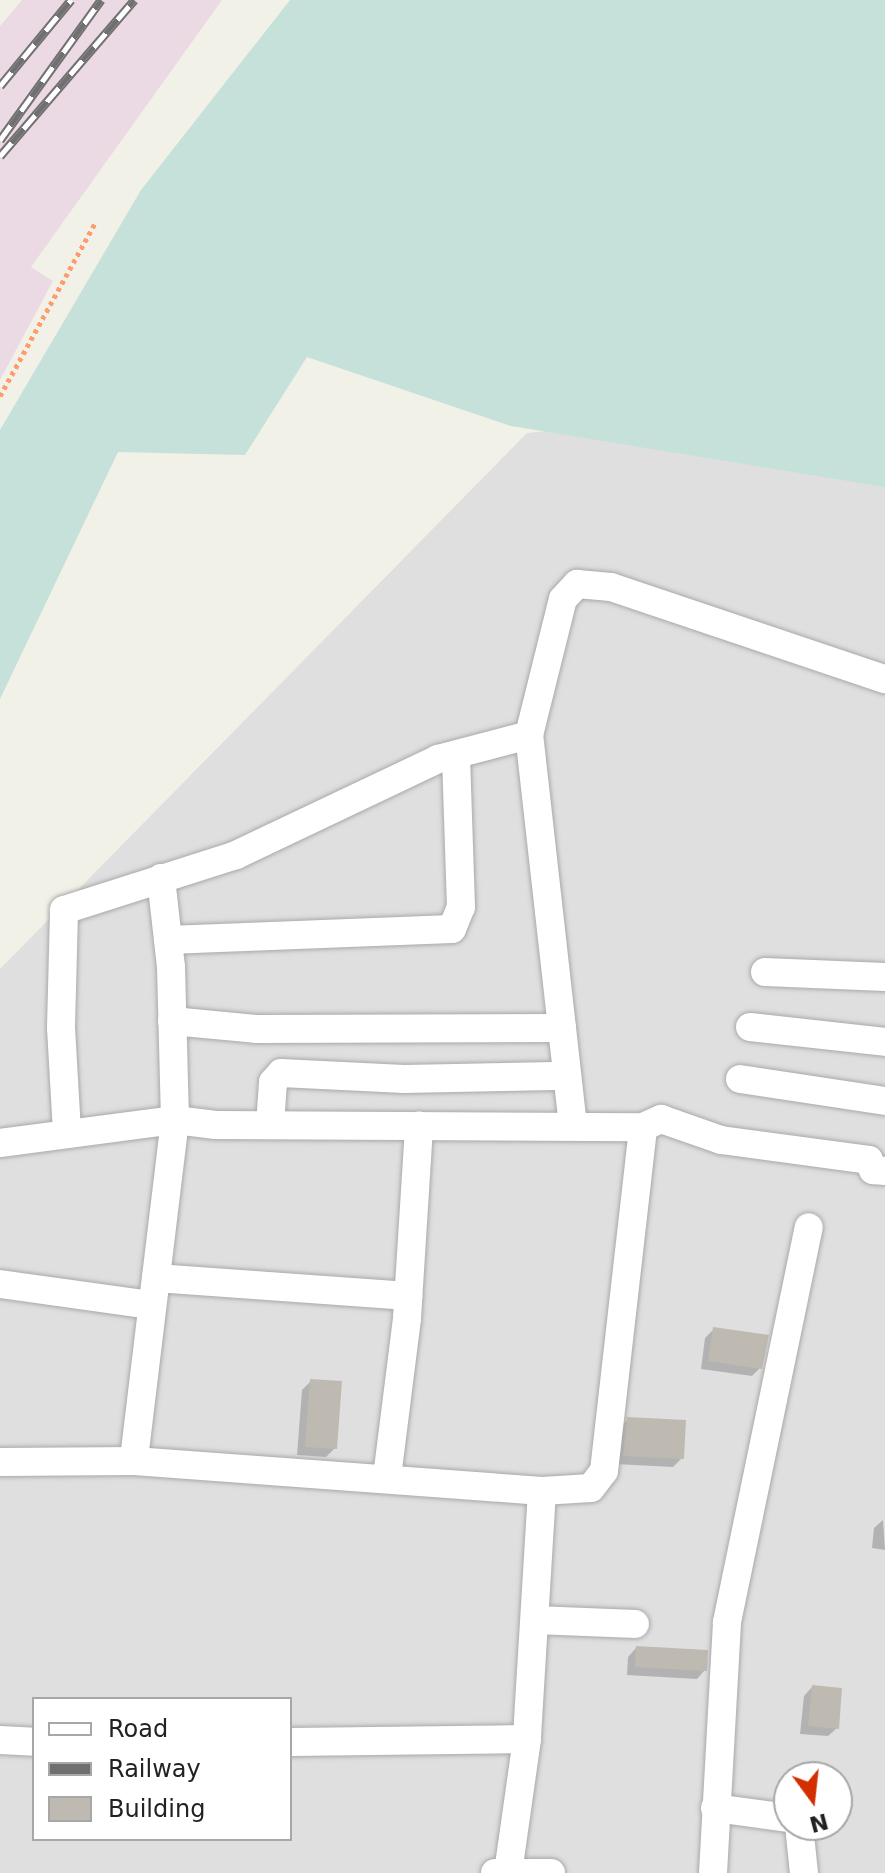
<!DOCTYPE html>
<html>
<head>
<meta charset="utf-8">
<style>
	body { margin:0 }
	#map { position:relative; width:885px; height:1873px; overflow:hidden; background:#f2f1e8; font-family:"DejaVu Sans",sans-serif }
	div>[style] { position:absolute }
	.residential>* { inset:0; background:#e0dfdf }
	.industrial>* { inset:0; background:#ebdae4 }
	.wetland>* { inset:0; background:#c5e1da }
	.shadow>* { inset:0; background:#0003 }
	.building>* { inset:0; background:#bfbab1 }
	.path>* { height:5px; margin-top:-2.5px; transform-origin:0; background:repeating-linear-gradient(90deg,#ff9c6d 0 4px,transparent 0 8px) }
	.roads { filter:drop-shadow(0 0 2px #a9a9a9) drop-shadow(0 0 2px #a9a9a9) }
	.minor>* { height:28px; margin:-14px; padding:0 14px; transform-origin:14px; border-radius:14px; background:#fff }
	.rail>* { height:9px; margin-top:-4.5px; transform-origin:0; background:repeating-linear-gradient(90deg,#fff 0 18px,#707070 0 36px); box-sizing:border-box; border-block:2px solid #707070 }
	span { translate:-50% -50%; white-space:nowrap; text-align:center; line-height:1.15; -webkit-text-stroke:8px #fff; paint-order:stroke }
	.legend { position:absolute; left:32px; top:1697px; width:260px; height:144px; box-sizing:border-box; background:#fff; border:2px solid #a7a7a7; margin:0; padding:10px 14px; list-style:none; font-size:24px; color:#222 }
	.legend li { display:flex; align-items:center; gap:16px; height:40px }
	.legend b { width:40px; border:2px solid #a7a7a7 }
	.north { position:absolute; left:773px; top:1761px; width:80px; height:80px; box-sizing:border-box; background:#fff; border:2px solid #a7a7a7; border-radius:50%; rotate:165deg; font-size:22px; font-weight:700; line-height:32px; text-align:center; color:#222 }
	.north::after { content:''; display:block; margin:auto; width:28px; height:36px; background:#d32f00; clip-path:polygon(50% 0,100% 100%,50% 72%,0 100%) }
</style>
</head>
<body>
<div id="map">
	<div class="residential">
		<div style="clip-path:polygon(evenodd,885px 397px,885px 1873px,0 1873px,0 969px,527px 433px,885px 397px,34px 1699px,290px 1699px,290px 1839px,34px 1839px,34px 1699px,885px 397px,789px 1777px,837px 1777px,837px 1825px,789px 1825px,789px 1777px)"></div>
	</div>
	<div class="industrial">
		<div style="clip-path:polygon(22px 0,222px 0,31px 267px,53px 281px,0 380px,0 26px)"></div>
	</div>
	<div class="wetland">
		<div style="clip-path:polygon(290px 0,885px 0,885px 487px,511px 426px,307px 357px,245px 455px,118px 452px,0 699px,0 430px,141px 190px)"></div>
	</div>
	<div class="shadow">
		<div style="clip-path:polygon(714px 1329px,760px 1368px,752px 1376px,701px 1369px,705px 1338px)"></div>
		<div style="clip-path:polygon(311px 1381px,335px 1448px,326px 1457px,297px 1455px,302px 1390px)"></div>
		<div style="clip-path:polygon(628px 1419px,682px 1458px,673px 1467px,615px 1464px,619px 1428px)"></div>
		<div style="clip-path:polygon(883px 1520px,885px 1550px,872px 1548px,874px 1528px)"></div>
		<div style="clip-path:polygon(636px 1648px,705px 1670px,697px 1679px,627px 1675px,628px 1657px)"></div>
		<div style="clip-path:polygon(812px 1687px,837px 1728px,828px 1736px,800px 1734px,804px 1696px)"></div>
	</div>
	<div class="building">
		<div style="clip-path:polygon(713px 1327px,769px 1335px,762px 1369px,708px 1361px)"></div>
		<div style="clip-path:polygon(310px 1379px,342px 1381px,337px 1449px,305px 1447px)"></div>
		<div style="clip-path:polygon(627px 1417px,686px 1420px,684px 1459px,623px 1456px)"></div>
		<div style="clip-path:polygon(636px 1646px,708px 1650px,707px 1671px,635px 1667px)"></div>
		<div style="clip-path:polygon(812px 1685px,842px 1688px,839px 1729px,808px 1726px)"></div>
	</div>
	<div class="path">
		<div style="left:0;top:396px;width:197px;rotate:-61.2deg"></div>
	</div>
	<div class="roads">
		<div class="minor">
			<div style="left:161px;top:878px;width:90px;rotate:83.6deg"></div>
			<div style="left:171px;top:967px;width:153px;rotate:88.5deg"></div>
			<div style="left:175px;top:1120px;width:343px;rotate:96.9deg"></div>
			<div style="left:134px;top:1461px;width:409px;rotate:4.2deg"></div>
			<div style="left:542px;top:1491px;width:248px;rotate:93.5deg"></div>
			<div style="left:527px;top:1739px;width:135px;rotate:98.1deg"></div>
			<div style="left:168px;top:940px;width:284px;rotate:-2.2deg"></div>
			<div style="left:452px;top:929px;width:24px;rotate:-68deg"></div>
			<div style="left:461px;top:907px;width:152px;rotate:-91.9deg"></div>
			<div style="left:765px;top:972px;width:120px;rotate:2.4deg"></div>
			<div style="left:172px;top:1021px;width:84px;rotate:5.4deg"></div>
			<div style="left:256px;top:1029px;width:306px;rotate:-0.2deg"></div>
			<div style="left:750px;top:1027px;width:136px;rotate:6.3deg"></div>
			<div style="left:740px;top:1079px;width:147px;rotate:8.6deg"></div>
			<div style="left:270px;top:1125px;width:43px;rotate:-86deg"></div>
			<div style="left:273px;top:1082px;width:12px;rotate:-48deg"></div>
			<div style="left:281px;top:1073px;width:123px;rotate:2.8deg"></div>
			<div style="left:404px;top:1079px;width:163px;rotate:-1.1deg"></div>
			<div style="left:573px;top:1126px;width:393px;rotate:-96.4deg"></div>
			<div style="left:529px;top:735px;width:140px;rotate:-76deg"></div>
			<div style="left:563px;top:599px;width:21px;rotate:-47deg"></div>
			<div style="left:577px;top:584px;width:34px;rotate:5deg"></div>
			<div style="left:611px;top:587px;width:289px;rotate:18.6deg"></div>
			<div style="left:67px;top:1132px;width:105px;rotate:-93.3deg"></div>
			<div style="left:61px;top:1027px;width:117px;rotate:-88.5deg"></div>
			<div style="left:64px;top:910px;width:181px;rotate:-17.7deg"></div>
			<div style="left:236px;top:855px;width:224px;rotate:-25.4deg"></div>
			<div style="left:438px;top:759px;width:94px;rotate:-14.8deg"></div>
			<div style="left:0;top:1143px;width:177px;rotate:-7.5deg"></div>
			<div style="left:175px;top:1120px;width:41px;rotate:7deg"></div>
			<div style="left:216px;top:1125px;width:427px;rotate:0.3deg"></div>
			<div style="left:643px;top:1127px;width:20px;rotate:-24deg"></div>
			<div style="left:661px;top:1119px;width:64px;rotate:19.3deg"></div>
			<div style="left:721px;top:1140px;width:149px;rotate:7.7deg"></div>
			<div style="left:869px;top:1160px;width:11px;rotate:68deg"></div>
			<div style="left:873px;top:1170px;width:12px;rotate:5deg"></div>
			<div style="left:156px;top:1278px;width:253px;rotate:4.1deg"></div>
			<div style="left:0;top:1284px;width:153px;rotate:7.9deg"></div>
			<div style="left:0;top:1462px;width:134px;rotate:-0.4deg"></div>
			<div style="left:387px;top:1477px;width:160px;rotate:-82.8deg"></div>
			<div style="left:407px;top:1318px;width:193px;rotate:-86.4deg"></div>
			<div style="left:542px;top:1491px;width:49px;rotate:-3.5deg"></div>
			<div style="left:591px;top:1488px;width:21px;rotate:-53deg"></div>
			<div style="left:604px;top:1471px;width:346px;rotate:-83.5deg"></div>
			<div style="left:536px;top:1620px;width:99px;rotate:2.3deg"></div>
			<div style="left:0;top:1740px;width:34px;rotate:3deg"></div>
			<div style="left:290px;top:1742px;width:237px;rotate:-0.7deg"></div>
			<div style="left:715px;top:1808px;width:75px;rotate:7.7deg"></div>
			<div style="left:799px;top:1825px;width:48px;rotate:84.1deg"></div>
			<div style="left:495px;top:1873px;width:56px"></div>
			<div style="left:713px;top:1873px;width:251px;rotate:-86.8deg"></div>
			<div style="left:727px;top:1622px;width:403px;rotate:-78.3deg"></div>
		</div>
	</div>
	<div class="rail">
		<div style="left:0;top:86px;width:112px;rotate:-50.5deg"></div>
		<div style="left:0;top:140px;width:173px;rotate:-54.2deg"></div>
		<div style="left:0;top:156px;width:206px;rotate:-49.3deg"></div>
	</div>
	<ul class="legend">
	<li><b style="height:10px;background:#fff"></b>Road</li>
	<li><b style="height:10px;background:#707070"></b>Railway</li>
	<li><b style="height:22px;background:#bfbab1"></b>Building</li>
	</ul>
	<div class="north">N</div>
</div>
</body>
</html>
